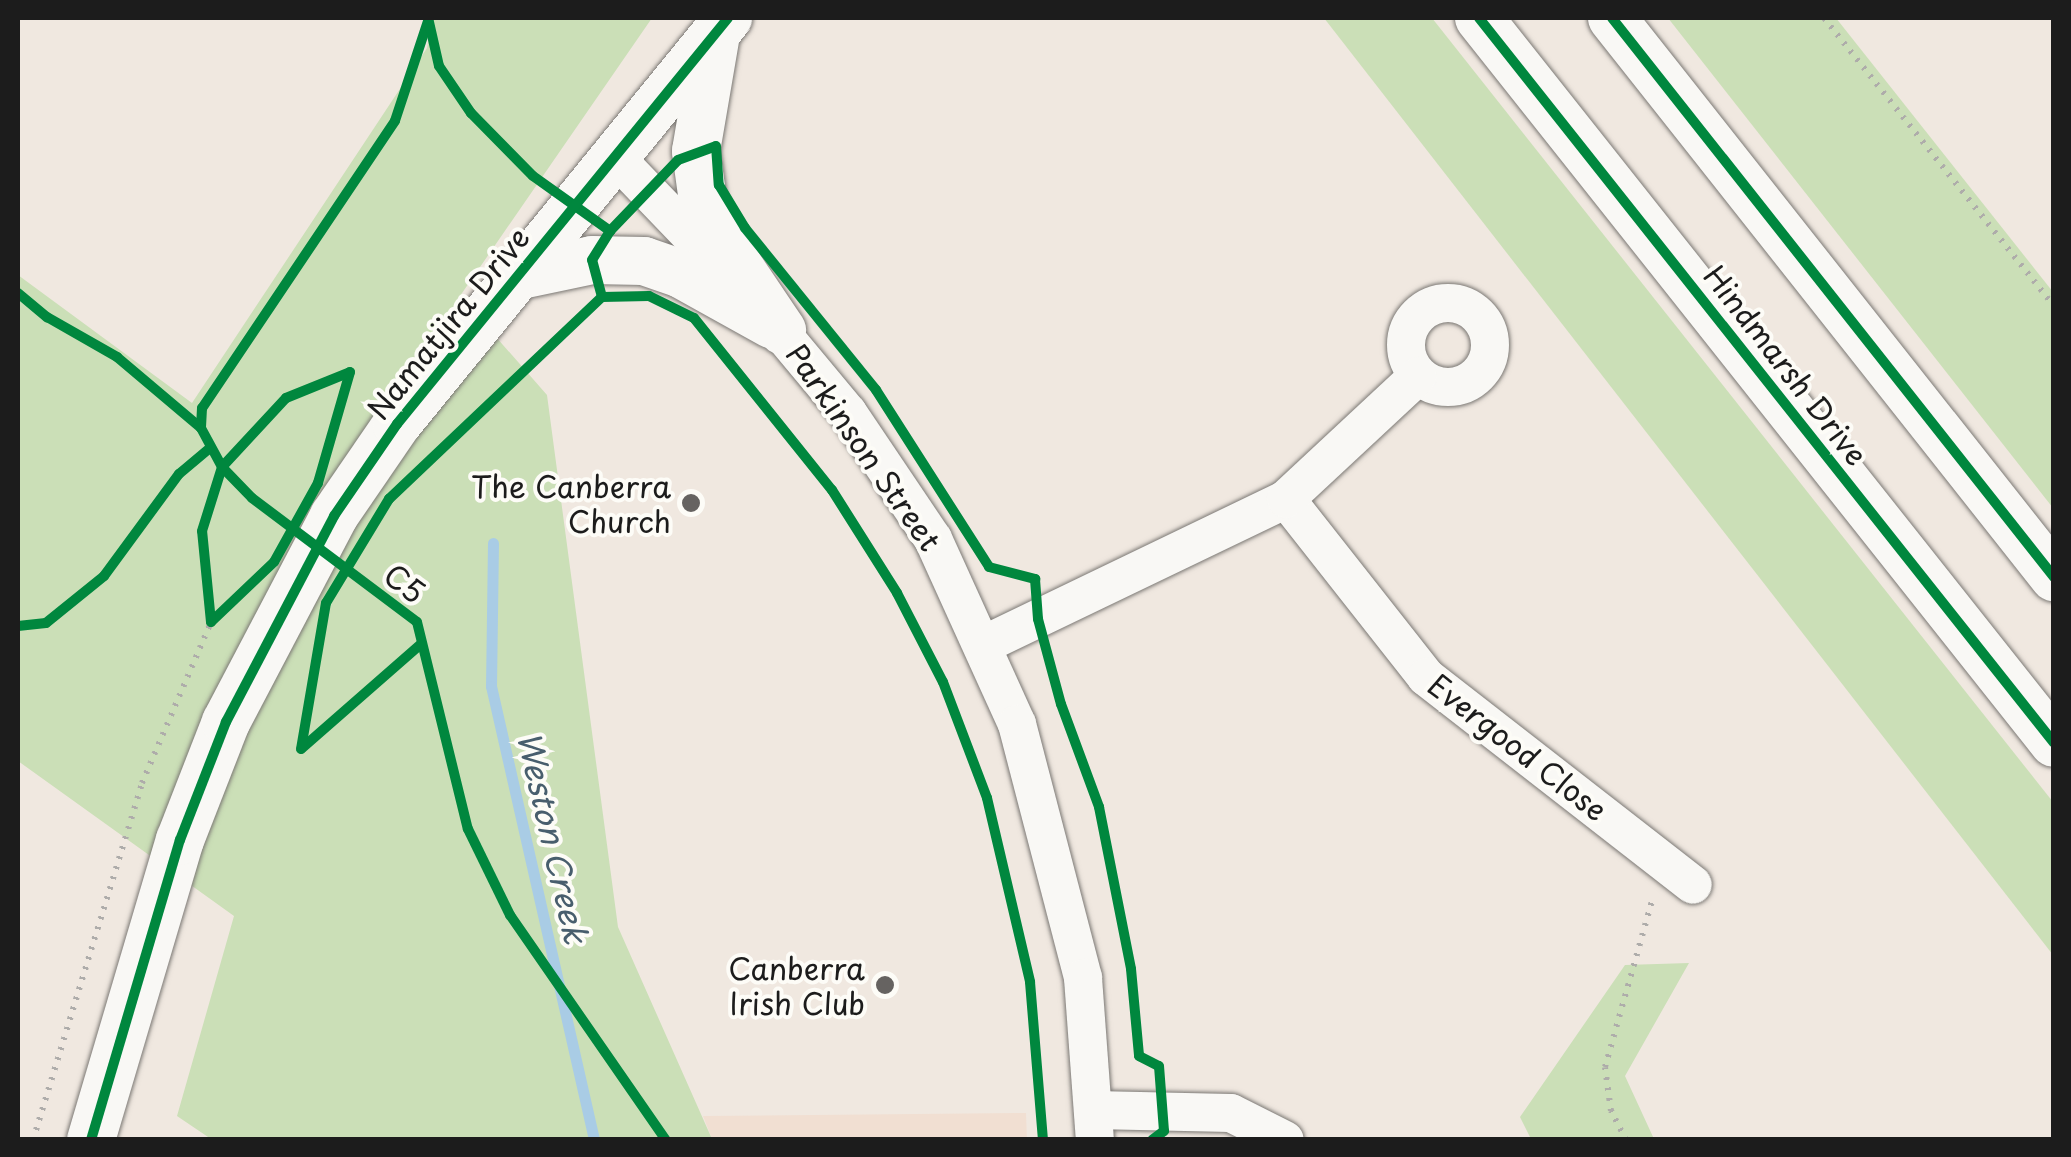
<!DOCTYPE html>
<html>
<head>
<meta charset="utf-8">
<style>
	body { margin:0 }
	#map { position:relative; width:2071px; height:1157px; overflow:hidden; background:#f0e8e0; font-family:"Playpen Sans",sans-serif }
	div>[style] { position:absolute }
	.built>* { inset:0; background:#f1dfd2 }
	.green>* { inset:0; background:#cbdfb7 }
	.stream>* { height:11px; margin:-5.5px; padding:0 5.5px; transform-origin:5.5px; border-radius:5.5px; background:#a9cce5 }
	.path>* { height:6px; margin-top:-3px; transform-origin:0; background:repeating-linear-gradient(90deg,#aeacaa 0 2.5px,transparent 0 10.5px) }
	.roads { filter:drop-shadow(0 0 2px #7b7874) drop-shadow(0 0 2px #7b7874) }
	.minor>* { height:38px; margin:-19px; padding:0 19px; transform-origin:19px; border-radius:19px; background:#f9f8f5 }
	.minor>.ring { margin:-19px; padding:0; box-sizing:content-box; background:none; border:38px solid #f9f8f5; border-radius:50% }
	.major>* { height:48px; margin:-24px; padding:0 24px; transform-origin:24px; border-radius:24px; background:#f9f8f5 }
	.cycleway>* { height:10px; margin:-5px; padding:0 5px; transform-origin:5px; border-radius:5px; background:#00873e }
	.dots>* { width:28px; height:28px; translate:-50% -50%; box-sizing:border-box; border:5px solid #fdfcf7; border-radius:50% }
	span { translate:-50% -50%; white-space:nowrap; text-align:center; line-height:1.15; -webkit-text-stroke:8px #fdfcf7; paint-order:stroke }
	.street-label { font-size:30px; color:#1c1c1c }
	.poi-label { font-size:30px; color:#1c1c1c }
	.right { translate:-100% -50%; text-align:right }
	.water-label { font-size:32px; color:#485e6d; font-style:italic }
	.frame { position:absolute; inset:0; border:20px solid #1c1c1c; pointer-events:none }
</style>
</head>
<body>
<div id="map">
	<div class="built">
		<div style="clip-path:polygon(1026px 1113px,1027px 1140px,712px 1139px,703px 1116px)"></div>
	</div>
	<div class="green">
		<div style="clip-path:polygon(432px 18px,652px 18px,460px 296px,547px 395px,618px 927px,712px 1139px,211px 1139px,177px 1116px,234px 916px,18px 761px,18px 275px,192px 403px,427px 48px)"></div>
		<div style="clip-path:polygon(1324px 18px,1432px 18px,2053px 802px,2053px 955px)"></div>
		<div style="clip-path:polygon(1668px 18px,1836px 18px,2053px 292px,2053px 508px)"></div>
		<div style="clip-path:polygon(1689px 963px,1625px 1076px,1654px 1139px,1531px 1139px,1520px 1117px,1625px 965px)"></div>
	</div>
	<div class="stream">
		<div style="left:493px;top:543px;width:143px;rotate:90.8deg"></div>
		<div style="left:491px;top:686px;width:466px;rotate:77.2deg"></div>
	</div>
	<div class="path">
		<div style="left:1824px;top:18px;width:369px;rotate:51.4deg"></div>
		<div style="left:33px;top:1140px;width:373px;rotate:-73deg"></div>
		<div style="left:142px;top:783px;width:175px;rotate:-66.8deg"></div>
		<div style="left:1626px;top:1140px;width:33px;rotate:-117deg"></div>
		<div style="left:1611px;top:1111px;width:44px;rotate:-97.8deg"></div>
		<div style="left:1605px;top:1067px;width:177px;rotate:-74.2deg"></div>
	</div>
	<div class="roads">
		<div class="minor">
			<div style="left:615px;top:157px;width:154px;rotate:46.1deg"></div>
			<div class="ring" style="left:1406px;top:303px;width:46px;height:46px"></div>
			<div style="left:763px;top:311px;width:133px;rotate:50.2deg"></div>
			<div style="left:848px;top:413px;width:152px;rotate:56deg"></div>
			<div style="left:933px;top:539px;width:203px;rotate:65.6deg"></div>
			<div style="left:1017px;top:724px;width:262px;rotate:75.4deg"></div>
			<div style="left:1083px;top:978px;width:162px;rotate:85.8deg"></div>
			<div style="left:1286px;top:499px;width:226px;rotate:51.8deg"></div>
			<div style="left:1426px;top:677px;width:338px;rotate:37.9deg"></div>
			<div style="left:983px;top:645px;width:336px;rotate:-25.7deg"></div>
			<div style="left:1286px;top:499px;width:180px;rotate:-43deg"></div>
			<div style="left:1094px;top:1110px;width:137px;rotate:1.3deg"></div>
			<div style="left:1231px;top:1113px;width:60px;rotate:26.6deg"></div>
		</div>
		<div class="major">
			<div style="left:1479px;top:18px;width:925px;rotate:51.58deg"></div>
			<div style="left:1612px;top:18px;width:713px;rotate:51.67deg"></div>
			<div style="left:716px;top:34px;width:119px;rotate:99.7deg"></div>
			<div style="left:696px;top:151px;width:66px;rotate:82.1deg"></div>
			<div style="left:705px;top:216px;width:138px;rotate:56deg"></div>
			<div style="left:516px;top:276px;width:78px;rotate:-11.9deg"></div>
			<div style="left:592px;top:260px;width:52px;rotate:1.1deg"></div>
			<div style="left:644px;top:261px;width:39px;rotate:19deg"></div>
			<div style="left:681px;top:274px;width:103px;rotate:29.1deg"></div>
			<div style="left:91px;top:1140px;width:313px;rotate:-73.5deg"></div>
			<div style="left:180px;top:840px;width:127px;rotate:-68.7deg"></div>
			<div style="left:226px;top:722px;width:233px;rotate:-62.3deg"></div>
			<div style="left:334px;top:516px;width:112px;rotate:-55.6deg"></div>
			<div style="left:397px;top:424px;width:524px;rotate:-50.81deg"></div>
		</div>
	</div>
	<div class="cycleway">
		<div style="left:429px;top:18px;width:108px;rotate:108.3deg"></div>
		<div style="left:395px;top:121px;width:346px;rotate:123.9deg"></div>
		<div style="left:202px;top:408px;width:20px;rotate:93deg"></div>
		<div style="left:201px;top:428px;width:44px;rotate:61.7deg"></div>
		<div style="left:222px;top:467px;width:43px;rotate:45.9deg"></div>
		<div style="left:252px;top:498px;width:206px;rotate:36.9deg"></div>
		<div style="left:417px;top:622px;width:213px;rotate:76.2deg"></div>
		<div style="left:468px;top:829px;width:96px;rotate:64deg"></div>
		<div style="left:510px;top:915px;width:274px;rotate:55.3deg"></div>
		<div style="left:1479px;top:18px;width:925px;rotate:51.58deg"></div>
		<div style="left:1612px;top:18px;width:713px;rotate:51.67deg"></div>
		<div style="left:429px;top:22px;width:45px;rotate:77.2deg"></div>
		<div style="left:439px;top:66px;width:57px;rotate:55.8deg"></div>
		<div style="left:471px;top:113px;width:88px;rotate:45.5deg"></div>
		<div style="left:533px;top:176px;width:95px;rotate:35.5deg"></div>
		<div style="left:18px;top:293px;width:38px;rotate:40deg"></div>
		<div style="left:47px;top:317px;width:81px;rotate:29.7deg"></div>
		<div style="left:117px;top:357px;width:110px;rotate:40.2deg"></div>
		<div style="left:602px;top:297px;width:38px;rotate:-105deg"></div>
		<div style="left:592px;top:260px;width:34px;rotate:-58deg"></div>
		<div style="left:610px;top:231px;width:98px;rotate:-46.2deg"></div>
		<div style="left:678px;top:160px;width:40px;rotate:-20.2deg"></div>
		<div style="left:716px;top:146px;width:39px;rotate:86deg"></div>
		<div style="left:719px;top:185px;width:50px;rotate:58.8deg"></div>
		<div style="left:745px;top:228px;width:208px;rotate:51deg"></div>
		<div style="left:876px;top:390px;width:210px;rotate:57.4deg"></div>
		<div style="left:989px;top:567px;width:48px;rotate:14.6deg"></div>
		<div style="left:1035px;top:579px;width:40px;rotate:85.7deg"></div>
		<div style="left:1038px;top:619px;width:88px;rotate:74.9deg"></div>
		<div style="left:1061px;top:704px;width:110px;rotate:69.7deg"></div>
		<div style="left:1099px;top:807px;width:165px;rotate:78.8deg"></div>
		<div style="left:1131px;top:969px;width:87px;rotate:84.7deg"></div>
		<div style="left:1139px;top:1056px;width:22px;rotate:27deg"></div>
		<div style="left:1159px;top:1066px;width:65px;rotate:85.6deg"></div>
		<div style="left:1164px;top:1131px;width:15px;rotate:143deg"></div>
		<div style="left:350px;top:372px;width:116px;rotate:106.1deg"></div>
		<div style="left:318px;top:483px;width:90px;rotate:119.1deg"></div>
		<div style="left:274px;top:562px;width:87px;rotate:136.4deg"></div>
		<div style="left:211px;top:622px;width:91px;rotate:-95.6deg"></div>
		<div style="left:202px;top:531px;width:67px;rotate:-72.6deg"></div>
		<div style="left:222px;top:467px;width:94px;rotate:-47.2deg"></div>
		<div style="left:286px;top:398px;width:69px;rotate:-22.1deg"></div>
		<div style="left:18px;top:626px;width:28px;rotate:-6deg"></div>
		<div style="left:46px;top:623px;width:75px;rotate:-39deg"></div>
		<div style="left:104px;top:576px;width:127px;rotate:-53.7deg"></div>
		<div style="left:179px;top:474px;width:40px;rotate:-40deg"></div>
		<div style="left:421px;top:644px;width:159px;rotate:138.8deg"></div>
		<div style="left:301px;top:749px;width:148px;rotate:-80.3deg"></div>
		<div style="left:326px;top:603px;width:122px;rotate:-58.8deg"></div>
		<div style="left:389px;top:499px;width:294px;rotate:-43.5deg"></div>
		<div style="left:602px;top:297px;width:47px;rotate:-1.2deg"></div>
		<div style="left:649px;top:296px;width:50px;rotate:26.1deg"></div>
		<div style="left:694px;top:318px;width:221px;rotate:51.3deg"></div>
		<div style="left:832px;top:490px;width:122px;rotate:57.7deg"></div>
		<div style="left:897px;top:593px;width:100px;rotate:62.7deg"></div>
		<div style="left:943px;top:682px;width:124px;rotate:69.2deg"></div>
		<div style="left:987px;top:798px;width:189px;rotate:76.8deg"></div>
		<div style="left:1030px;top:982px;width:159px;rotate:85.3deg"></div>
		<div style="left:91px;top:1140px;width:313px;rotate:-73.5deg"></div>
		<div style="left:180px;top:840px;width:127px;rotate:-68.7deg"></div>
		<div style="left:226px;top:722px;width:233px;rotate:-62.3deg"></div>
		<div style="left:334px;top:516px;width:112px;rotate:-55.6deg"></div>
		<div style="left:397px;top:424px;width:524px;rotate:-50.81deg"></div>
	</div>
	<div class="dots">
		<div style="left:691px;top:503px;background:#666361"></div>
		<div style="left:885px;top:985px;background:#666361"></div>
	</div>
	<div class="street-label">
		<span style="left:448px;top:323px;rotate:-51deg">Namatjira Drive</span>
		<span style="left:1786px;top:365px;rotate:52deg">Hindmarsh Drive</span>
		<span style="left:864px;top:447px;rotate:55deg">Parkinson Street</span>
		<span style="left:405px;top:583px;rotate:38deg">C5</span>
		<span style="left:1518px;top:747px;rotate:38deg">Evergood Close</span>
	</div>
	<div class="poi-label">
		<span class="right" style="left:671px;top:503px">The Canberra<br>Church</span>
		<span class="right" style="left:865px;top:985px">Canberra<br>Irish Club</span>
	</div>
	<div class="water-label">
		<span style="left:553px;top:837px;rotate:77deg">Weston Creek</span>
	</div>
	<div class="frame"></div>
</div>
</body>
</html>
